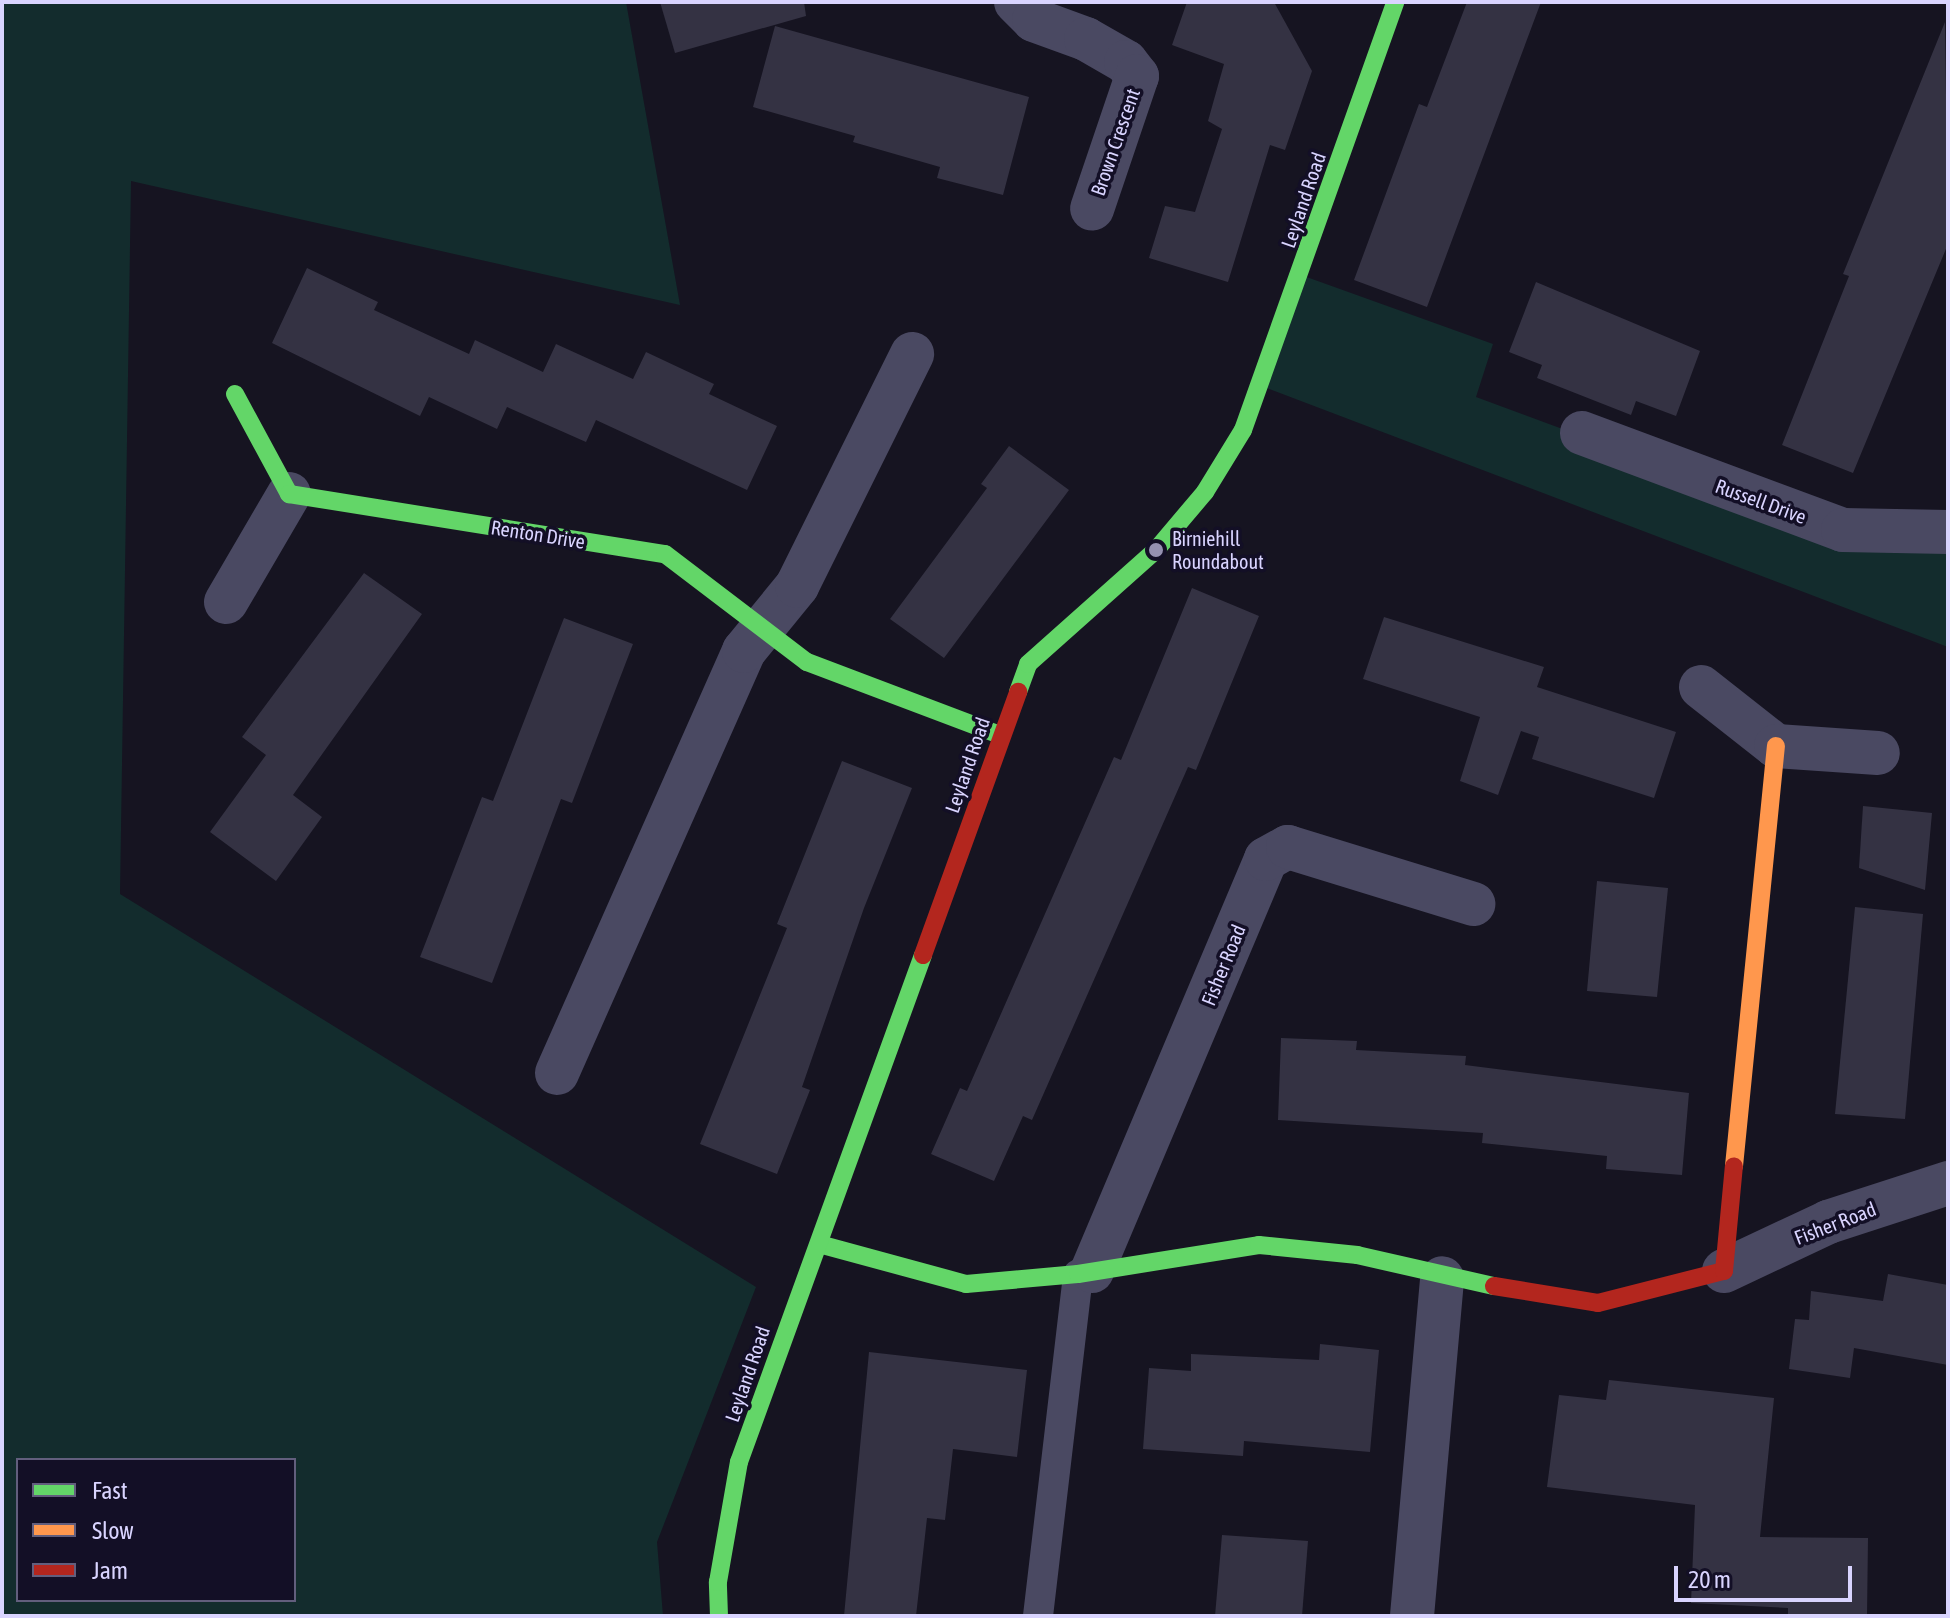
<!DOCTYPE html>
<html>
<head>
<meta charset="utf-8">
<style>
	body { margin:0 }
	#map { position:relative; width:1950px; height:1618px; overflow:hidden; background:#161421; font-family:"Asap Condensed",sans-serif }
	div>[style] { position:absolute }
	.green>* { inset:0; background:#132c2d }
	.building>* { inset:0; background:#343243 }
	.lane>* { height:30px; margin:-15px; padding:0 15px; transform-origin:15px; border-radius:15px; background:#4a4962 }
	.street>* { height:44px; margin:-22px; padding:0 22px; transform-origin:22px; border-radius:22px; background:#4a4962 }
	.fast>* { height:18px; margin:-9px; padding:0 9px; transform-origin:9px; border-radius:9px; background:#63d668 }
	.slow>* { height:18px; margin:-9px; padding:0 9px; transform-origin:9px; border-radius:9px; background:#ff974d }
	.jam>* { height:18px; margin:-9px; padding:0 9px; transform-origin:9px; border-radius:9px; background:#b3261e }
	.dots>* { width:22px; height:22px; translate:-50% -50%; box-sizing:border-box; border:4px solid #130f26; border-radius:50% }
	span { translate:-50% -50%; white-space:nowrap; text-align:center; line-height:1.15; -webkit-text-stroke:7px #130f26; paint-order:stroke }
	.street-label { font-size:20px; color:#d9d4ff }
	.poi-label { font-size:20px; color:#d9d4ff }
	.left { translate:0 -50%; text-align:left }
	.frame { position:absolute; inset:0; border:4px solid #d9d4ff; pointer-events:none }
	.legend { position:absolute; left:16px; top:1458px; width:280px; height:144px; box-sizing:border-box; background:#130f26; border:2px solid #625e7d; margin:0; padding:10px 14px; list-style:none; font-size:24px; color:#d9d4ff }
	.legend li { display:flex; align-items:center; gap:16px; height:40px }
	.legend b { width:40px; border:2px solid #625e7d }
	.scale { position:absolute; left:1674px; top:1566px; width:178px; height:36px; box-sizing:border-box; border:4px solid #d9d4ff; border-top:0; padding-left:10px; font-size:24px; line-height:28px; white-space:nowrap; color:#d9d4ff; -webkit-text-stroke:6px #130f26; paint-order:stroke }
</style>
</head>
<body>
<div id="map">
	<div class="green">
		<div style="clip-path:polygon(evenodd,2px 2px,626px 2px,680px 305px,131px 181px,120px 894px,756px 1287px,657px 1542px,663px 1616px,2px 1616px,2px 2px,18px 1460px,294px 1460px,294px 1600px,18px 1600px,18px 1460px)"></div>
		<div style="clip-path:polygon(1301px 275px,1493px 344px,1476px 397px,1792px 514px,1948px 532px,1948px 647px,1259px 385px)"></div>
	</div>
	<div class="building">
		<div style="clip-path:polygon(660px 2px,804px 2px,806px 16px,675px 53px)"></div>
		<div style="clip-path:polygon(1187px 2px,1274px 2px,1312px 71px,1285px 150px,1270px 145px,1228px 282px,1149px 258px,1165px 206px,1195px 212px,1222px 129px,1208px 121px,1224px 64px,1172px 45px)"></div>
		<div style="clip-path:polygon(1467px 2px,1541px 2px,1427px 307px,1354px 280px,1419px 104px,1427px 107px)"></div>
		<div style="clip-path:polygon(1945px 22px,1948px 244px,1853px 473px,1782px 445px,1849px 276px,1843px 274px)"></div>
		<div style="clip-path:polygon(775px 26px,1029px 97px,1003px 195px,937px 178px,940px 167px,853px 142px,855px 136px,753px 107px)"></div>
		<div style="clip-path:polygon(307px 268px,378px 302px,374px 310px,469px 354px,475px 340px,543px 372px,556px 344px,633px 379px,646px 352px,714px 384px,709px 394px,777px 426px,747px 490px,596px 420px,586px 442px,507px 407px,497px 429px,429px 397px,420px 416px,272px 343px)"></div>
		<div style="clip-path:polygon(1536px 282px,1700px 351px,1676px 416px,1636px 401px,1631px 415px,1537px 378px,1542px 365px,1509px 352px)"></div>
		<div style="clip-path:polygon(1009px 446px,1069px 490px,944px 658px,890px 619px,987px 488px,981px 484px)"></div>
		<div style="clip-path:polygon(364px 573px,422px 614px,293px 795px,322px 817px,276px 881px,210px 832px,266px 755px,242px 737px)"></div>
		<div style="clip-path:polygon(1192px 588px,1259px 616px,1196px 770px,1188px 767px,1032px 1120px,1023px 1116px,994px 1181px,931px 1154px,960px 1088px,967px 1091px,1114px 757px,1121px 760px)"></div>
		<div style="clip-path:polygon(1384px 617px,1544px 667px,1537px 687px,1676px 732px,1654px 798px,1532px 759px,1539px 737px,1521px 731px,1498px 795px,1460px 781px,1480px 717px,1363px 679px)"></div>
		<div style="clip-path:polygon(564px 618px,633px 644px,572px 803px,561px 799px,492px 983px,420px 957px,482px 797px,493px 801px)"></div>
		<div style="clip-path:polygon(842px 761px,912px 788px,864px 908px,802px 1087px,810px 1090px,777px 1174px,700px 1144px,787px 928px,777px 924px)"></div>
		<div style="clip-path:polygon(1863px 806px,1932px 813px,1925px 890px,1859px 868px)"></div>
		<div style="clip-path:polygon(1597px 881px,1668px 888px,1657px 997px,1587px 991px)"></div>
		<div style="clip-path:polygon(1855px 907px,1923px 914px,1905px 1119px,1835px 1114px)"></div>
		<div style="clip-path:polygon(1281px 1038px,1357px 1041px,1356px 1050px,1466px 1056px,1465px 1065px,1689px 1093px,1682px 1175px,1606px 1169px,1607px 1156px,1482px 1143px,1483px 1133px,1278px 1120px)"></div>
		<div style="clip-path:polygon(1888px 1274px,1948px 1285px,1948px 1365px,1854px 1348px,1850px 1378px,1789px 1369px,1795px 1319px,1809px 1320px,1811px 1291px,1883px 1301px)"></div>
		<div style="clip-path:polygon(1320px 1344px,1379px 1350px,1370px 1452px,1244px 1441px,1243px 1456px,1143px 1449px,1149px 1368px,1191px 1371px,1191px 1354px,1319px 1360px)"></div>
		<div style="clip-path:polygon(869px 1352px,1027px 1370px,1017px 1457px,953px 1449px,945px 1520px,927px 1518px,916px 1616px,844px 1616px)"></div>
		<div style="clip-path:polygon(1609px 1380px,1774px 1398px,1760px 1537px,1868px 1538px,1867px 1616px,1788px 1616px,1788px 1608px,1691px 1603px,1695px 1505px,1547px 1487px,1559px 1395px,1606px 1400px)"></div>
		<div style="clip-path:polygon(1222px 1535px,1308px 1541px,1302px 1616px,1215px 1616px)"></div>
	</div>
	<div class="lane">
		<div style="left:1038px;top:1616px;width:344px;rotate:-83.3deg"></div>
	</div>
	<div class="street">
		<div style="left:1016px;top:2px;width:25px;rotate:45deg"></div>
		<div style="left:1034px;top:20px;width:55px;rotate:20.1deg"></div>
		<div style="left:1086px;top:39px;width:46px;rotate:29.9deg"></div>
		<div style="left:1126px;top:62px;width:18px;rotate:52deg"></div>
		<div style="left:1137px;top:76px;width:140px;rotate:108.7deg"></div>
		<div style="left:1582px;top:433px;width:278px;rotate:20.4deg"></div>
		<div style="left:1843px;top:530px;width:105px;rotate:1.1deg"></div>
		<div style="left:226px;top:602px;width:125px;rotate:-59.7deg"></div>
		<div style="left:1701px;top:687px;width:95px;rotate:38.2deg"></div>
		<div style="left:1776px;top:746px;width:102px;rotate:3.9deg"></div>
		<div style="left:557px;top:1073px;width:462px;rotate:-66.1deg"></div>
		<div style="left:744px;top:651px;width:84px;rotate:-50.8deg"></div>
		<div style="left:797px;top:586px;width:259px;rotate:-63.6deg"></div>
		<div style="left:1092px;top:1271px;width:447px;rotate:-67.1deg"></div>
		<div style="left:1266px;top:859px;width:25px;rotate:-29deg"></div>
		<div style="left:1288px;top:847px;width:194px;rotate:17.1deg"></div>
		<div style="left:1724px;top:1271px;width:115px;rotate:-25.2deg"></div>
		<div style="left:1828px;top:1222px;width:126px;rotate:-18deg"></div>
		<div style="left:1412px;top:1616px;width:339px;rotate:-84.9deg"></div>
	</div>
	<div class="fast">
		<div style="left:235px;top:394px;width:114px;rotate:61.6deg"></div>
		<div style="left:289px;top:494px;width:381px;rotate:9.1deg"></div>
		<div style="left:665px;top:554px;width:178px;rotate:37.3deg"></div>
		<div style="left:807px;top:662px;width:206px;rotate:20.7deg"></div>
		<div style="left:1018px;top:692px;width:30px;rotate:-70deg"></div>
		<div style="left:1028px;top:664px;width:171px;rotate:-41.7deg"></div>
		<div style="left:1156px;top:550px;width:76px;rotate:-49.8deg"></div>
		<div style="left:1205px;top:492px;width:73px;rotate:-58.5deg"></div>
		<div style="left:1243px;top:430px;width:454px;rotate:-70.4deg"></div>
		<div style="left:819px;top:1244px;width:152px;rotate:15.2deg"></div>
		<div style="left:966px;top:1284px;width:112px;rotate:-5.1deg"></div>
		<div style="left:1078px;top:1274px;width:183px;rotate:-9.1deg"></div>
		<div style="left:1259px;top:1245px;width:99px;rotate:5.8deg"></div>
		<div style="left:1357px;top:1255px;width:140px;rotate:12.8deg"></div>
		<div style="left:719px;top:1616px;width:34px;rotate:-92deg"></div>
		<div style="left:718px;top:1582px;width:122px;rotate:-80.1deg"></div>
		<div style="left:739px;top:1462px;width:539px;rotate:-70.05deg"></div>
	</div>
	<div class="slow">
		<div style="left:1734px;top:1166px;width:422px;rotate:-84.3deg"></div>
	</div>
	<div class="jam">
		<div style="left:923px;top:955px;width:280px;rotate:-70.1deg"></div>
		<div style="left:1494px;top:1286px;width:105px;rotate:9.3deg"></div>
		<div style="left:1598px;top:1303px;width:130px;rotate:-14.3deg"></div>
		<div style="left:1724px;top:1271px;width:105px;rotate:-84.6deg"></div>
	</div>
	<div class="dots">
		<div style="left:1156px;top:550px;background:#9591b1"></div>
	</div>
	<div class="street-label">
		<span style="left:1115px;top:142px;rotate:-71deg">Brown Crescent</span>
		<span style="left:1303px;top:200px;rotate:-71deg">Leyland Road</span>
		<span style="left:1761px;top:501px;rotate:20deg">Russell Drive</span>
		<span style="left:538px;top:534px;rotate:9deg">Renton Drive</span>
		<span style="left:967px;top:765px;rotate:-71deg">Leyland Road</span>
		<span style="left:1223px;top:965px;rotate:-68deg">Fisher Road</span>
		<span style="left:1835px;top:1223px;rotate:-21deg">Fisher Road</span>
		<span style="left:747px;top:1374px;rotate:-71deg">Leyland Road</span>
	</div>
	<div class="poi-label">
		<span class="left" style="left:1172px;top:550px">Birniehill<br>Roundabout</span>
	</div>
	<div class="frame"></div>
	<ul class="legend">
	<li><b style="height:10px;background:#63d668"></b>Fast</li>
	<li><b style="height:10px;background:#ff974d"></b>Slow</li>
	<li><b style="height:10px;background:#b3261e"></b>Jam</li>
	</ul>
	<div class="scale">20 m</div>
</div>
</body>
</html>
